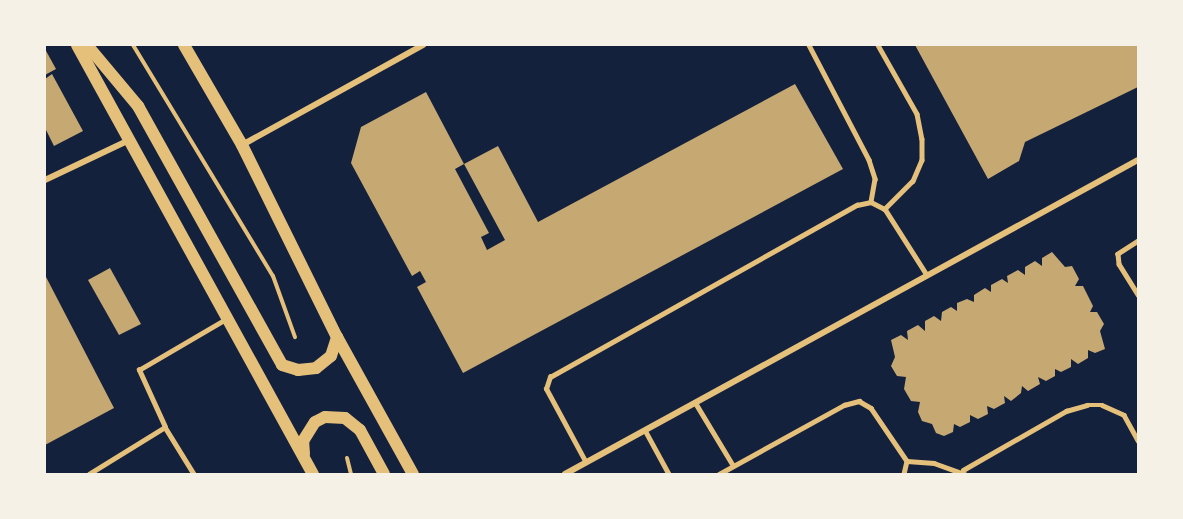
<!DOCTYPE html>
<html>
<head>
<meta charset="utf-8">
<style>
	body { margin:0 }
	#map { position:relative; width:1183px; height:519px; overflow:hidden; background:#14213d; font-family:"Varela Round",sans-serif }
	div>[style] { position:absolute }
	.building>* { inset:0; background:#c6a872 }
	.path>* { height:4px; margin:-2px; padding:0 2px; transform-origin:2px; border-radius:2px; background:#e5c07b }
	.service>* { height:4.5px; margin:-2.25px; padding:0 2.25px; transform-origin:2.25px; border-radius:2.25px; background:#e5c07b }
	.minor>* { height:6px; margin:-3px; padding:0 3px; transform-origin:3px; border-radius:3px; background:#e5c07b }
	.secondary>* { height:12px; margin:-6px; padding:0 6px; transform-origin:6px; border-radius:6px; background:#e5c07b }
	span { translate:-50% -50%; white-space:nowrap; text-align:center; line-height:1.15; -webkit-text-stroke:4.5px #f6f1e7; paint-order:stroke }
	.frame { position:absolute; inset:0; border:46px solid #f6f1e7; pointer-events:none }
</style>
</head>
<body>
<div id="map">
	<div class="building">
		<div style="clip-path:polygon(915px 45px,1138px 45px,1138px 87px,1025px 142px,1019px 161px,988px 179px)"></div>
		<div style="clip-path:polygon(45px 49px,56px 69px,45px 75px)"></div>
		<div style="clip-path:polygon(52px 74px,83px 131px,54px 146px,45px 128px,45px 79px)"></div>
		<div style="clip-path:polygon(795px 84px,843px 169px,463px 373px,417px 287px,426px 282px,420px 271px,412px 276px,351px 163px,361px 127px,426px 92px,464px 164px,455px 169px,489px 233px,481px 237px,487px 250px,505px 240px,464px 164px,498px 146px,538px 222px)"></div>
		<div style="clip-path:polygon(1052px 252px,1065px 267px,1072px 266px,1079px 279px,1075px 286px,1083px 286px,1093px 306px,1090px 312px,1097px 312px,1104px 324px,1100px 331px,1105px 349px,1095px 353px,1088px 350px,1088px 358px,1078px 364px,1071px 359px,1071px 367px,1061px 372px,1055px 369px,1055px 376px,1046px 381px,1038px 377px,1040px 384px,1028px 391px,1022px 386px,1021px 393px,1011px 401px,1004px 396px,1005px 403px,994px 409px,987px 406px,988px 414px,978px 419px,970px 415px,970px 422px,960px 427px,954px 424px,953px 432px,944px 436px,936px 433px,932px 424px,922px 421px,918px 412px,920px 402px,911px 401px,904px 389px,906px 377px,897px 376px,891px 366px,895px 357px,891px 340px,901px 335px,908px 340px,907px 331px,918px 325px,925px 331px,925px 321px,934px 316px,941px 321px,942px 312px,951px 307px,957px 311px,957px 303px,967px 299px,974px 302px,974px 295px,985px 288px,991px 292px,991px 285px,1002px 279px,1008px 283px,1007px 276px,1018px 270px,1025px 275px,1025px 267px,1035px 261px,1042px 266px,1042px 258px)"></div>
		<div style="clip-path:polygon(110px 268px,141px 324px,119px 335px,88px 280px)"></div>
		<div style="clip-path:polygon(45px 275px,114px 408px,45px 445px)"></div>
	</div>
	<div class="path">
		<div style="left:133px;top:45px;width:270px;rotate:58.8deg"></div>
		<div style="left:273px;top:276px;width:65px;rotate:70.2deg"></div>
		<div style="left:347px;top:458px;width:16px;rotate:76deg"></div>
	</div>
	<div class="service">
		<div style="left:809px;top:45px;width:130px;rotate:62.4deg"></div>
		<div style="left:869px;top:160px;width:20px;rotate:72deg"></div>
		<div style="left:875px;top:179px;width:23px;rotate:100deg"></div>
		<div style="left:878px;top:45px;width:79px;rotate:60.5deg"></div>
		<div style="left:917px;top:114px;width:25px;rotate:79deg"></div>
		<div style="left:922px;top:139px;width:21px;rotate:90deg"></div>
		<div style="left:922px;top:160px;width:23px;rotate:113deg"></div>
		<div style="left:913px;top:181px;width:40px;rotate:135deg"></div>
		<div style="left:1138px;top:241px;width:24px;rotate:147deg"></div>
		<div style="left:1118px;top:254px;width:10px;rotate:84deg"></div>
		<div style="left:1119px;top:264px;width:36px;rotate:58deg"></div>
		<div style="left:695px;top:402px;width:74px;rotate:58.9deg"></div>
		<div style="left:165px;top:427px;width:55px;rotate:58.3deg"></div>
		<div style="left:645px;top:430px;width:50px;rotate:61.4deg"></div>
		<div style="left:585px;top:461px;width:82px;rotate:-118.4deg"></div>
		<div style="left:546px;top:389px;width:13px;rotate:-72deg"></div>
		<div style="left:550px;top:377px;width:352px;rotate:-29.3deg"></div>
		<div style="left:857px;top:205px;width:14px;rotate:-12deg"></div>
		<div style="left:871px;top:202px;width:16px;rotate:27deg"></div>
		<div style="left:885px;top:209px;width:78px;rotate:57.5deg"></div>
		<div style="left:907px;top:461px;width:27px;rotate:4deg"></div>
		<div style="left:934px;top:463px;width:33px;rotate:20deg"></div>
		<div style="left:963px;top:470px;width:119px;rotate:-29.8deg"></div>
		<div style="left:1066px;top:411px;width:22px;rotate:-16deg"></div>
		<div style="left:1087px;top:405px;width:15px"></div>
		<div style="left:1102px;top:405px;width:24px;rotate:24deg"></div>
		<div style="left:1124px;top:415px;width:29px;rotate:61deg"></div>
		<div style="left:89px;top:474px;width:89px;rotate:-31.7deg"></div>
		<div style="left:165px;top:427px;width:63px;rotate:-114.5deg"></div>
		<div style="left:139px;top:370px;width:101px;rotate:-30.4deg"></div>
		<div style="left:719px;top:474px;width:143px;rotate:-28.9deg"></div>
		<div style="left:844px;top:405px;width:16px;rotate:-15deg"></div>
		<div style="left:859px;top:401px;width:14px;rotate:30deg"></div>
		<div style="left:871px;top:408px;width:64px;rotate:55.8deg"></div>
		<div style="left:907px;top:461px;width:13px;rotate:103deg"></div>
	</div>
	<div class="minor">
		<div style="left:242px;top:145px;width:207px;rotate:-28.9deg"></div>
		<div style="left:45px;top:180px;width:91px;rotate:-25.4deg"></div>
		<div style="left:565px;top:474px;width:653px;rotate:-28.72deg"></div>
	</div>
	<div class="secondary">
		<div style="left:77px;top:45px;width:490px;rotate:61.2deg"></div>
		<div style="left:87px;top:45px;width:80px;rotate:50.1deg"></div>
		<div style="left:138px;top:106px;width:296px;rotate:60.9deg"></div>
		<div style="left:282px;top:365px;width:17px;rotate:17deg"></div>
		<div style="left:298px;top:370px;width:18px;rotate:-6deg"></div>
		<div style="left:316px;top:368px;width:19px;rotate:-39deg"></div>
		<div style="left:331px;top:356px;width:20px;rotate:-72deg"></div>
		<div style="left:184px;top:45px;width:116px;rotate:59.9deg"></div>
		<div style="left:242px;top:145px;width:214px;rotate:63.7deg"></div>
		<div style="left:337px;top:337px;width:157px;rotate:61deg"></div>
		<div style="left:304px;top:454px;width:13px;rotate:-94deg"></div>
		<div style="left:303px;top:441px;width:22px;rotate:-58deg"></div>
		<div style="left:315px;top:422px;width:11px;rotate:-27deg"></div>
		<div style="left:325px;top:417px;width:20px;rotate:3deg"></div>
		<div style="left:345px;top:418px;width:19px;rotate:39deg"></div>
		<div style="left:360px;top:430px;width:50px;rotate:61.4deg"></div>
	</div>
	<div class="frame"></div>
</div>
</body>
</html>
